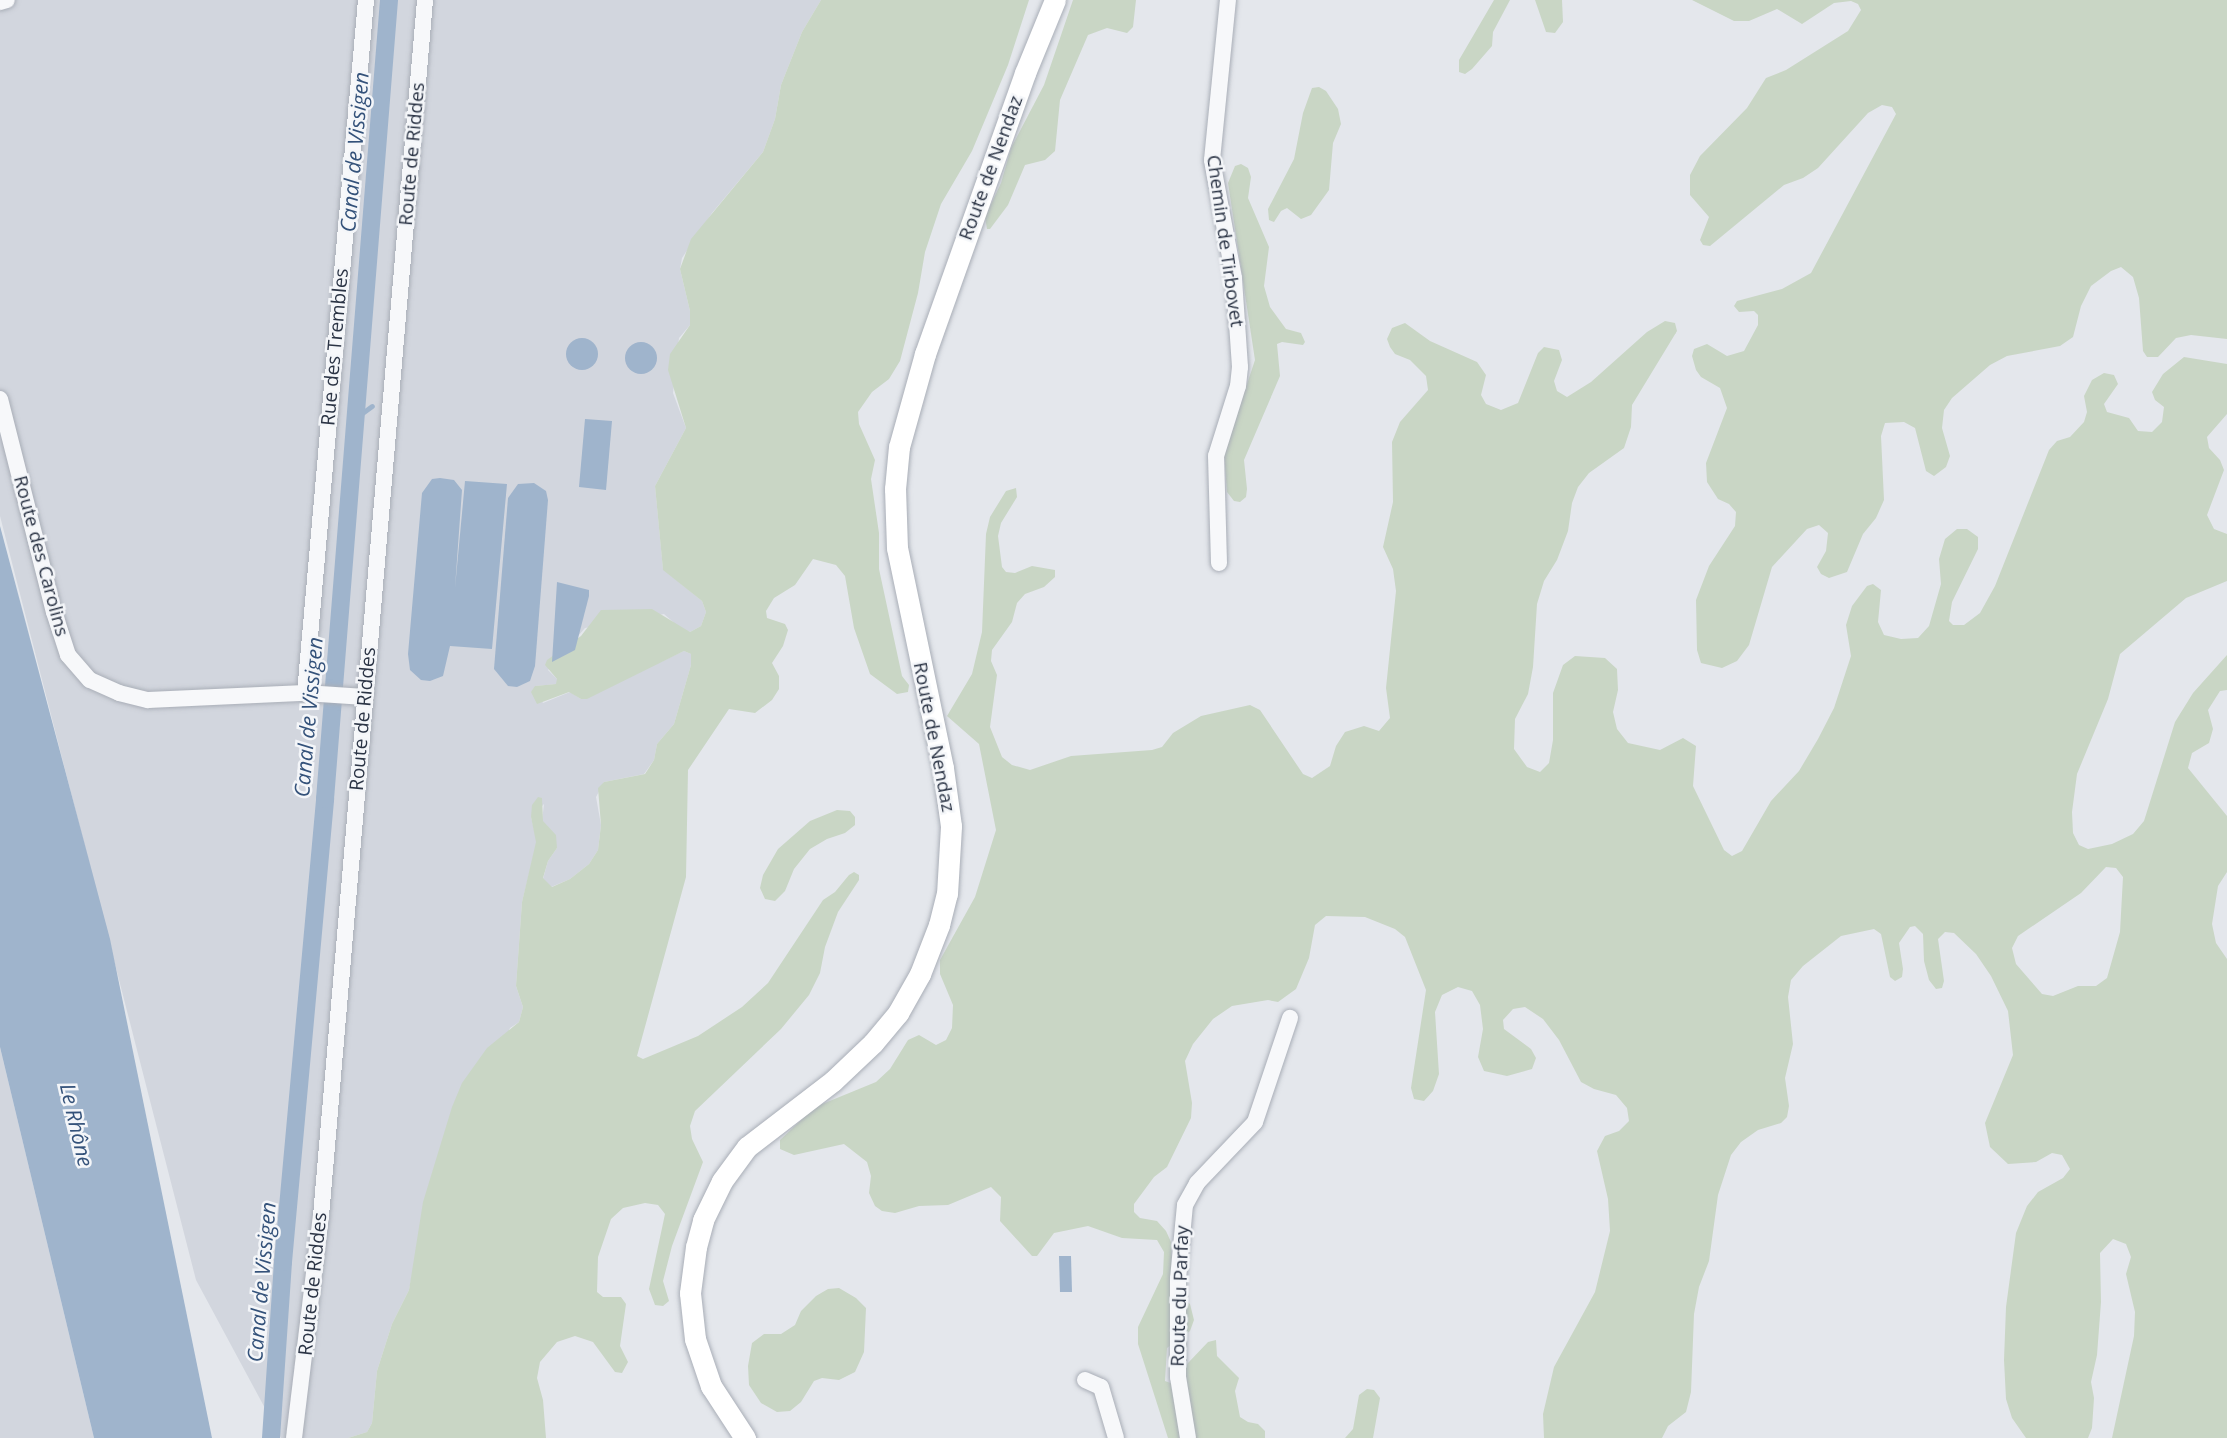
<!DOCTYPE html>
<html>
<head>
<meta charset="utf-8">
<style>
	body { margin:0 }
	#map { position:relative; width:2227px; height:1438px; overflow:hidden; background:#e4e7ec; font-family:"Open Sans",sans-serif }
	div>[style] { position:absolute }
	.built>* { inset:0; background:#d2d6de }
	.green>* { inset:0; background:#c9d6c5 }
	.water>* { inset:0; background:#9fb4cc }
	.round { border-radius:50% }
	.stream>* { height:5px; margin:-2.5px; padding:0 2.5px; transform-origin:2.5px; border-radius:2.5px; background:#9fb4cc }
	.canal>* { height:18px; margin:-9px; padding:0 9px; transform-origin:9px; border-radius:9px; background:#9fb4cc }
	.roads { filter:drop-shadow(0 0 2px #a9aeb7) drop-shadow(0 0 2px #a9aeb7) }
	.minor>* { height:16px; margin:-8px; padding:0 8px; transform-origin:8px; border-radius:8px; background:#f7f8fa }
	.major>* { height:21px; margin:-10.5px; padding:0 10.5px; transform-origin:10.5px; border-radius:10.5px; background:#fff }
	span { translate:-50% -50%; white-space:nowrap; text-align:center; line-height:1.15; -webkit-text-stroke:5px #f4f6f9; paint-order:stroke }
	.street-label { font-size:19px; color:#2b3445 }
	.water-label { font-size:21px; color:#34527a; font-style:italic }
</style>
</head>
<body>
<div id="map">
	<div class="built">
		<div style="clip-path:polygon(0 0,821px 0,802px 32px,781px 85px,775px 119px,763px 152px,712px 213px,682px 258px,680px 269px,690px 311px,690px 325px,679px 338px,673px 393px,686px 428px,655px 486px,663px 569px,702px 601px,706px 612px,701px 626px,690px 632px,681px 629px,664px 614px,585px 628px,548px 670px,557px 679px,557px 684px,535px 686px,543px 703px,570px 692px,581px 699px,684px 651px,691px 654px,691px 665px,674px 724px,657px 744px,654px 760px,644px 774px,604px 782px,596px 797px,601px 825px,598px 850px,589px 864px,570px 879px,551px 887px,543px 879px,548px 861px,557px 848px,542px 821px,544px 804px,531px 817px,537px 842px,522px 902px,516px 986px,523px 1007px,519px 1022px,510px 1028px,416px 1255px,409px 1290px,392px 1324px,377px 1371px,372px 1423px,367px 1432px,348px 1438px,281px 1438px,196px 1280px,0 516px)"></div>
		<div style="clip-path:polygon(0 1047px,94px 1438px,0 1438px)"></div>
	</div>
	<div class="green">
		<div style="clip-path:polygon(821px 0,1029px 0,1008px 65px,972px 151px,941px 204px,925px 252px,918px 293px,900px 361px,889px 379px,872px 392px,858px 412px,859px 424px,875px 460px,871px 479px,879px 533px,879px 569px,902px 676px,909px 685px,908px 692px,897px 694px,870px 674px,854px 628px,845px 576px,836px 565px,813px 559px,795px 585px,774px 598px,766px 611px,767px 618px,785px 624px,788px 630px,783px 646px,772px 663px,779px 676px,779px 689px,772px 700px,755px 713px,729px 709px,688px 770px,686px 877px,637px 1056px,643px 1059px,698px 1036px,742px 1007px,768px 983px,823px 900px,835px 892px,849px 875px,854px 872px,859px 875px,859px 880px,838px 912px,825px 947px,820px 973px,809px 995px,781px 1029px,695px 1111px,690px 1126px,692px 1139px,703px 1162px,672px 1246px,663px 1281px,669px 1301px,663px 1306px,655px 1305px,649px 1289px,665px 1214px,658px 1205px,645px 1203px,623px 1208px,611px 1219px,598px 1257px,597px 1292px,603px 1297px,621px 1297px,626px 1304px,620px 1346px,628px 1362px,622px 1373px,615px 1372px,593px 1342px,575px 1336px,557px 1342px,540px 1362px,537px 1378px,543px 1400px,546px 1438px,348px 1438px,367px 1432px,372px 1423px,377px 1371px,392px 1324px,409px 1290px,423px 1202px,452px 1107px,462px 1083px,487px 1048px,519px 1022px,523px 1007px,516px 986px,522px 902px,536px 842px,531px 817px,532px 805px,538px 797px,542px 798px,543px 821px,556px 835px,557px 848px,548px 861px,543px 878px,552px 887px,570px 879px,589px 864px,598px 850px,601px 825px,598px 788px,604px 782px,645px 774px,654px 760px,657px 744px,674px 724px,691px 665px,691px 654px,684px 651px,587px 699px,581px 699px,569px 692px,537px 704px,531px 692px,535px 686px,556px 684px,557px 679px,545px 665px,547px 660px,581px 636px,601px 610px,652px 609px,690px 632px,701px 626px,706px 612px,702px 601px,663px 570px,655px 486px,686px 428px,668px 370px,670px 354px,690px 325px,690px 311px,680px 269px,691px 239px,763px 152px,775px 119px,781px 85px,802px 32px)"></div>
		<div style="clip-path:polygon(1073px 0,1136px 0,1133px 27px,1127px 33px,1107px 28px,1088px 35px,1060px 100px,1055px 151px,1045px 160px,1025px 165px,1008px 205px,990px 229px,987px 229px,985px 217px,1001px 183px,1011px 148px,1044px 85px)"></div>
		<div style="clip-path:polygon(1494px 0,1510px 0,1493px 32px,1492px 46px,1472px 69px,1465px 74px,1459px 72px,1459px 60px)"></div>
		<div style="clip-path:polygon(1535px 0,1562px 0,1563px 22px,1555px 33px,1546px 32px)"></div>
		<div style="clip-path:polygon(1692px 0,2227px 0,2227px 339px,2191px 335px,2176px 338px,2158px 357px,2147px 357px,2143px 351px,2139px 298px,2133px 277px,2121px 267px,2111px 271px,2091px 286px,2081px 306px,2073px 337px,2060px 346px,2007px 356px,1990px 365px,1952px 398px,1944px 410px,1942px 428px,1950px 456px,1946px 467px,1934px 476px,1926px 471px,1915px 428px,1904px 422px,1885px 423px,1881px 436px,1884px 500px,1876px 518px,1863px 534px,1847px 572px,1829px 578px,1821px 574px,1817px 567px,1826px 551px,1828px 533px,1819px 525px,1807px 529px,1772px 567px,1749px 645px,1737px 661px,1722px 668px,1701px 663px,1697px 650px,1696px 600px,1709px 566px,1735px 526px,1736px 512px,1729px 504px,1718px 499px,1707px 482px,1706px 463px,1727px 408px,1720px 388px,1701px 377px,1696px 370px,1692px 356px,1694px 349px,1707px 344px,1727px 356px,1744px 351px,1758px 325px,1758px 315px,1754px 311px,1739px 312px,1734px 306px,1737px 301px,1782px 289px,1811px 273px,1896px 114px,1892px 107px,1882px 105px,1868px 113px,1818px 168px,1803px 178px,1784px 185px,1710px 246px,1703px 245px,1700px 240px,1709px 217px,1690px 195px,1690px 175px,1700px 156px,1747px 108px,1766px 78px,1786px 70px,1848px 31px,1861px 10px,1858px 4px,1851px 1px,1834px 3px,1802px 24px,1777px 9px,1749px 21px,1734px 21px)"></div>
		<div style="clip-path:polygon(1319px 87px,1326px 91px,1338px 109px,1341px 124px,1333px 143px,1329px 190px,1311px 215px,1301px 219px,1287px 208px,1281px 211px,1274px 222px,1269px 220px,1268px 209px,1294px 159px,1303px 113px,1312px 88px)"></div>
		<div style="clip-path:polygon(1241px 164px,1248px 168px,1251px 177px,1248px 198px,1269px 247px,1264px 286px,1270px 307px,1286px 329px,1301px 333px,1305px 342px,1303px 345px,1282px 342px,1277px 344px,1280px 376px,1244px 460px,1247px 489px,1246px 497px,1240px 502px,1234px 501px,1227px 492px,1224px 453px,1255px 360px,1228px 183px,1235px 166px)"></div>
		<div style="clip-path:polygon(evenodd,1665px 321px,1675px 323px,1677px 331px,1632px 405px,1631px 427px,1624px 448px,1589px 473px,1578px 487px,1572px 503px,1568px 531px,1557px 560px,1544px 581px,1537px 604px,1533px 667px,1528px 694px,1515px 719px,1514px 749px,1527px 767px,1540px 772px,1549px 763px,1553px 740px,1553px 693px,1563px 665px,1575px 656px,1605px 658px,1617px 669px,1618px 690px,1613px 712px,1617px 729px,1628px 743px,1660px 750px,1683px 738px,1696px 746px,1693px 786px,1724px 850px,1732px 856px,1742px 851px,1771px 801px,1799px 771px,1818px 739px,1834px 708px,1851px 656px,1846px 625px,1852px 606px,1867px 586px,1873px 584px,1881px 590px,1878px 622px,1884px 635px,1901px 639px,1918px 638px,1929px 626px,1941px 584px,1939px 559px,1945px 539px,1957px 529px,1967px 529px,1978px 537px,1978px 549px,1952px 602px,1949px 621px,1953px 625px,1964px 625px,1980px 613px,1995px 586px,2049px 450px,2057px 441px,2070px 437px,2084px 422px,2087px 412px,2084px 396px,2092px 380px,2104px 373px,2114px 375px,2118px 384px,2104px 404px,2107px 412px,2129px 418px,2138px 431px,2152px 432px,2162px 422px,2164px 407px,2155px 400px,2152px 392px,2163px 374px,2184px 357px,2227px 364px,2227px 414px,2207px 437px,2209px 448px,2220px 460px,2224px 470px,2207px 515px,2214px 529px,2227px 534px,2227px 581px,2186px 598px,2120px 654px,2108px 699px,2077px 774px,2072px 812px,2073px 833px,2079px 845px,2088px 849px,2112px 844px,2133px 834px,2144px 821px,2175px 722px,2193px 693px,2227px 655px,2227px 690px,2220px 691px,2208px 710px,2213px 729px,2209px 743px,2192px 753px,2188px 768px,2227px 816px,2227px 872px,2218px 886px,2212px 924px,2216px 943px,2227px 959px,2227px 1438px,2112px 1438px,2134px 1336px,2135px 1312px,2126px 1274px,2131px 1257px,2126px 1244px,2113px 1239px,2100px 1253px,2101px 1302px,2097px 1355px,2091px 1382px,2094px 1398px,2092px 1428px,2088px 1438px,2026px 1438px,2012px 1418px,2006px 1399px,2004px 1360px,2006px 1307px,2016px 1233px,2027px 1206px,2038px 1192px,2063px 1178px,2070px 1169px,2062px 1155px,2052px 1153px,2036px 1162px,2008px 1164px,1990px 1147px,1985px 1123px,2013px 1055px,2008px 1011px,1991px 976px,1976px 954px,1954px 933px,1945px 932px,1938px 939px,1944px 981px,1942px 988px,1936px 989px,1929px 980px,1924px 961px,1923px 934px,1915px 926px,1910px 927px,1899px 943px,1903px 969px,1902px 977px,1895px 981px,1890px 977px,1881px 934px,1874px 929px,1841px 936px,1803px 966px,1791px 980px,1788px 997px,1793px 1044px,1785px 1078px,1789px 1106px,1787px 1117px,1781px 1123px,1758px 1130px,1741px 1142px,1731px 1155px,1718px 1195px,1709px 1261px,1699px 1287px,1694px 1314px,1691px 1392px,1686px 1412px,1668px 1426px,1662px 1438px,1544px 1438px,1543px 1414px,1554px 1367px,1595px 1292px,1610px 1231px,1608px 1199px,1597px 1151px,1605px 1136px,1619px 1131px,1629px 1121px,1627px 1108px,1616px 1095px,1594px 1089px,1581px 1082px,1559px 1040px,1543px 1019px,1525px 1007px,1513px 1009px,1503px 1020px,1504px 1029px,1531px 1049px,1536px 1058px,1532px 1069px,1507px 1076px,1484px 1071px,1478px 1057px,1483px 1029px,1480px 1005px,1472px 991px,1458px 987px,1442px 995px,1435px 1012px,1439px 1074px,1433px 1091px,1424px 1101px,1414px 1099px,1411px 1088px,1426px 990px,1405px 937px,1395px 929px,1365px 917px,1326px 916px,1315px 925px,1309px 958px,1296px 989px,1278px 1002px,1268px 1000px,1232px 1006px,1213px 1019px,1193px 1044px,1185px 1061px,1192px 1103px,1191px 1118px,1167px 1167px,1154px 1177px,1134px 1204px,1134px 1212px,1140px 1218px,1157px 1221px,1166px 1231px,1171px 1242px,1173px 1291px,1190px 1304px,1194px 1320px,1190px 1331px,1167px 1348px,1165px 1381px,1176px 1385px,1188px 1363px,1208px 1342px,1216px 1340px,1217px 1356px,1239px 1378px,1235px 1391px,1240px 1417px,1248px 1422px,1258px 1424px,1265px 1431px,1265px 1438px,1168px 1438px,1138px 1344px,1138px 1327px,1163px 1274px,1164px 1252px,1157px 1240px,1122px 1238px,1088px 1226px,1054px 1233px,1037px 1256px,1032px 1256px,1000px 1221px,1001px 1197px,991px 1187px,948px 1205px,919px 1206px,895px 1213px,882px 1211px,875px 1206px,869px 1193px,871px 1176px,867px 1162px,844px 1144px,794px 1155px,780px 1149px,780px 1140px,815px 1107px,876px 1082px,890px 1069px,908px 1040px,919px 1035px,936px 1045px,946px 1040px,952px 1028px,953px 1005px,940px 974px,940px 960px,975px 897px,996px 830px,979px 744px,947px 716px,972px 674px,982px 632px,986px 534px,990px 517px,1006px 491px,1016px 488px,1017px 497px,1001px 523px,998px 536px,1002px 567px,1006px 572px,1015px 573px,1032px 566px,1055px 570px,1055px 577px,1044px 587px,1025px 594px,1017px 603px,1012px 622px,992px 650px,991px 661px,997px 675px,990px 727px,1002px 757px,1012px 765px,1030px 770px,1071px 756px,1152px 750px,1162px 747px,1173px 733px,1201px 716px,1250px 705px,1260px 710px,1303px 774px,1312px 778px,1330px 766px,1336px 746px,1345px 732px,1364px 726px,1379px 731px,1390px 718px,1386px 688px,1396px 591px,1393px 569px,1383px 547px,1393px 502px,1392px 442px,1400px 422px,1428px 390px,1426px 376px,1410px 360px,1395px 354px,1390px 347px,1387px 339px,1392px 328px,1405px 323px,1430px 341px,1477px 362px,1486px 375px,1481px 395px,1486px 404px,1501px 410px,1518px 403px,1538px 353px,1544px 347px,1559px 350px,1562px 360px,1554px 381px,1557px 391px,1567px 397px,1591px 382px,1647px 332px,1665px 321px,2106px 867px,2116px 868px,2123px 877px,2120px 932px,2107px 978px,2096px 986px,2078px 986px,2053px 996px,2042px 994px,2016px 964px,2012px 948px,2018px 936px,2081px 893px,2106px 867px)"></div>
		<div style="clip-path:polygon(837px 810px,850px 811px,855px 817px,855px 825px,845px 833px,827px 839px,810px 849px,794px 869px,785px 891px,775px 901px,765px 899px,760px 888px,763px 875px,778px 849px,810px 821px)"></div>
		<div style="clip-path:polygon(839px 1288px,856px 1298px,866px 1308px,864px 1352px,855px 1372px,839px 1380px,822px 1378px,814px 1381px,801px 1402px,790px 1411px,777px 1412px,761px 1403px,749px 1385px,748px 1366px,752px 1343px,764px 1334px,781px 1334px,795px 1325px,801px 1311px,816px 1296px,828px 1289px)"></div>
		<div style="clip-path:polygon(1367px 1389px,1374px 1390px,1380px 1398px,1373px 1438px,1345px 1438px,1353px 1429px,1359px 1395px)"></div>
	</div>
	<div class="water">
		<div class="round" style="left:566px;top:338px;width:32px;height:32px"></div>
		<div class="round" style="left:625px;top:342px;width:32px;height:32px"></div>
		<div style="clip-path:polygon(585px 419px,612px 421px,606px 490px,579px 487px)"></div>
		<div style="clip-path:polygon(440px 478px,454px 480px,462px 490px,455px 588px,465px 481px,507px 484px,492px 649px,450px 646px,443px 676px,430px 681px,421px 680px,410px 670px,408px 654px,422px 493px,432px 479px)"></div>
		<div style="clip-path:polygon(534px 483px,546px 491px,548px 500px,535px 666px,530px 681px,517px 687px,508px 686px,494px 669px,508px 498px,518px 484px)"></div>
		<div style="clip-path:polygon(0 526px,110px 939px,212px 1438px,94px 1438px,0 1047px)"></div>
		<div style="clip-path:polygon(557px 582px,589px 590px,589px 596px,575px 650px,552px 662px)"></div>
		<div style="clip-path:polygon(1059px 1256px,1071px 1256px,1072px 1292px,1060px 1292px)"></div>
	</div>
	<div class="stream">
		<div style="left:354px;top:419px;width:22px;rotate:-36deg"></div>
	</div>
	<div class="canal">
		<div style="left:271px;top:1438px;width:176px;rotate:-86.1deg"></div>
		<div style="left:283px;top:1262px;width:465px;rotate:-84.8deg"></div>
		<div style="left:325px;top:799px;width:802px;rotate:-85.42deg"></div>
	</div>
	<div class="roads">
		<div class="minor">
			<div style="left:0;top:2px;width:7px;rotate:-16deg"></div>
			<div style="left:0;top:399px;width:220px;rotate:75.8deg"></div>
			<div style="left:54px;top:612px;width:45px;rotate:72deg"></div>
			<div style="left:68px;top:655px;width:33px;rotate:49deg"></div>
			<div style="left:90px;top:680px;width:32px;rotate:24deg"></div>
			<div style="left:119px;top:693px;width:30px;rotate:14deg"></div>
			<div style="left:148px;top:700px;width:157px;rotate:-2.6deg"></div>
			<div style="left:305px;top:693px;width:60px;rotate:3.8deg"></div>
			<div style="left:1219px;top:563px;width:107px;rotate:-91.6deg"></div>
			<div style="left:1216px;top:456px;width:73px;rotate:-72.6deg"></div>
			<div style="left:1238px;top:386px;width:19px;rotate:-84deg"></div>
			<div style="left:1240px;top:367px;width:89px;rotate:-93.9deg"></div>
			<div style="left:1234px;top:278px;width:120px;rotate:-100.6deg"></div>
			<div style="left:1212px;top:160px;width:161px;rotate:-84.3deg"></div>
			<div style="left:305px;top:693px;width:696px;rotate:-84.97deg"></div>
			<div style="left:1085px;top:1380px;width:17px;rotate:24deg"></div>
			<div style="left:1101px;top:1387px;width:53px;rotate:73.6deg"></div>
			<div style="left:294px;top:1438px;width:224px;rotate:-83.1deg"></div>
			<div style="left:321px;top:1216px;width:1220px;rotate:-85.11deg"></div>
			<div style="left:1188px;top:1438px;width:62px;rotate:-99.3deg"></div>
			<div style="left:1178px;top:1377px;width:98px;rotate:-90deg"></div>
			<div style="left:1178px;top:1279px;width:74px;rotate:-84.6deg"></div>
			<div style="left:1185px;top:1205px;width:25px;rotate:-61deg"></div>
			<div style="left:1197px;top:1183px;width:84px;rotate:-46.4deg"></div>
			<div style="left:1255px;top:1122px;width:110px;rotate:-71.4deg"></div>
		</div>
		<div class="major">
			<div style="left:745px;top:1438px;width:62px;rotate:-123.2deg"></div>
			<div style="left:711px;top:1386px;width:50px;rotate:-108.8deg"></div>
			<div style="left:695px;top:1339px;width:46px;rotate:-96.2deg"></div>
			<div style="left:690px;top:1293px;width:46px;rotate:-82.6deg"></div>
			<div style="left:696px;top:1247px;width:28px;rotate:-75deg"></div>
			<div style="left:703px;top:1220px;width:43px;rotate:-64deg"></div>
			<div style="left:722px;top:1181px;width:42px;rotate:-53.7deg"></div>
			<div style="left:747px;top:1147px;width:108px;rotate:-37.5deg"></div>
			<div style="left:833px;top:1081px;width:55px;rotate:-43.5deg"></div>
			<div style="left:873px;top:1043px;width:39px;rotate:-50deg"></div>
			<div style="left:898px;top:1013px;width:45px;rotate:-60.6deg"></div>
			<div style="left:920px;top:974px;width:53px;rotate:-68.8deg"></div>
			<div style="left:939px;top:925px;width:32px;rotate:-76deg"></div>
			<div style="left:947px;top:894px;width:68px;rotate:-86.6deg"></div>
			<div style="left:951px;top:826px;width:59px;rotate:-97.9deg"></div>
			<div style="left:943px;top:768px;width:225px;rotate:-101.8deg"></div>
			<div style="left:897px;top:548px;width:59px;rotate:-91.9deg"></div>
			<div style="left:895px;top:489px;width:42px;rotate:-84.6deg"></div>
			<div style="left:899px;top:447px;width:97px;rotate:-74.4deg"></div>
			<div style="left:925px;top:354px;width:298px;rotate:-70.4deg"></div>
			<div style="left:1025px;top:73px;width:79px;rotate:-67.7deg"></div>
		</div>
	</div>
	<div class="street-label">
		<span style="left:412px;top:154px;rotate:-85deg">Route de Riddes</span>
		<span style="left:991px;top:168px;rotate:-70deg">Route de Nendaz</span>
		<span style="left:1225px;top:241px;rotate:82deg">Chemin de Tirbovet</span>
		<span style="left:335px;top:347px;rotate:-85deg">Rue des Trembles</span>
		<span style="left:41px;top:556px;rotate:75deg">Route des Carolins</span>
		<span style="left:363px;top:719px;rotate:-85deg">Route de Riddes</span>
		<span style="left:934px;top:737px;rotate:79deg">Route de Nendaz</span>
		<span style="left:313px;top:1284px;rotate:-84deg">Route de Riddes</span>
		<span style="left:1180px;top:1296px;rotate:-88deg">Route du Parfay</span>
	</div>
	<div class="water-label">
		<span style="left:354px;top:152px;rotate:-85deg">Canal de Vissigen</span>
		<span style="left:308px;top:717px;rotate:-85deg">Canal de Vissigen</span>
		<span style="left:77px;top:1125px;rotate:77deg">Le Rhône</span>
		<span style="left:261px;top:1282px;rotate:-85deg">Canal de Vissigen</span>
	</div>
</div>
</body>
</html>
